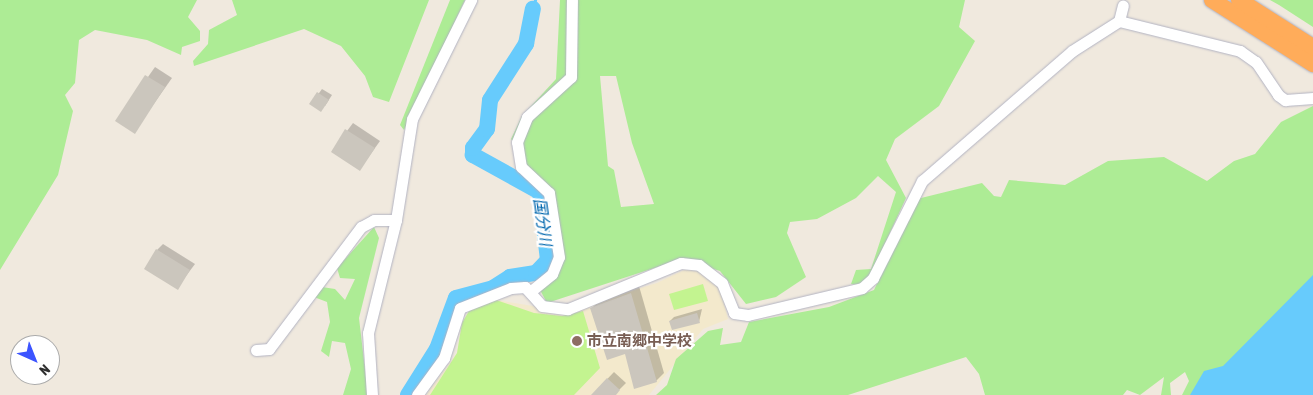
<!DOCTYPE html>
<html>
<head>
<meta charset="utf-8">
<style>
	body { margin:0 }
	#map { position:relative; width:1313px; height:395px; overflow:hidden; background:#f0e9de; font-family:"Asap Condensed","Noto Sans JP",sans-serif }
	div>[style] { position:absolute }
	.education>* { inset:0; background:#f3e9cc }
	.green>* { inset:0; background:#adec95 }
	.pitch>* { inset:0; background:#c3f490 }
	.water>* { inset:0; background:#67cbfc }
	.shadow>* { inset:0; background:#0003 }
	.stream>* { height:2.5px; margin:-1.25px; padding:0 1.25px; transform-origin:1.25px; border-radius:1.25px; background:#67cbfc }
	.river>* { height:16px; margin:-8px; padding:0 8px; transform-origin:8px; border-radius:8px; background:#67cbfc }
	.building>* { inset:0; background:#cbc6bd }
	.roads { filter:drop-shadow(0 0 1px #b2b3c2) drop-shadow(0 0 1px #b2b3c2) }
	.minor>* { height:11px; margin:-5.5px; padding:0 5.5px; transform-origin:5.5px; border-radius:5.5px; background:#fff }
	.highway>* { height:16px; margin:-8px; padding:0 8px; transform-origin:8px; border-radius:8px; background:#ffac5a }
	.dots>* { width:14px; height:14px; translate:-50% -50%; box-sizing:border-box; border:2px solid #fff; border-radius:50% }
	span { translate:-50% -50%; white-space:nowrap; text-align:center; line-height:1.15; -webkit-text-stroke:4.5px #fff; paint-order:stroke }
	.education-label { font-size:15px; color:#785e54; font-weight:700 }
	.left { translate:0 -50%; text-align:left }
	.water-label { font-size:16px; color:#0067ae; font-style:italic }
	.north { position:absolute; left:10px; top:335px; width:50px; height:50px; box-sizing:border-box; background:#fff; border:1px solid #ababab; border-radius:50%; rotate:136deg; font-size:14px; font-weight:700; line-height:20px; text-align:center; color:#2d2d2d }
	.north::after { content:''; display:block; margin:auto; width:18px; height:22px; background:#3c54ff; clip-path:polygon(50% 0,100% 100%,50% 72%,0 100%) }
</style>
</head>
<body>
<div id="map">
	<div class="education">
		<div style="clip-path:polygon(690px 267px,719px 282px,728px 319px,703px 329px,649px 395px,426px 395px,457px 353px,462px 323px,469px 311px,496px 300px,564px 311px,657px 283px)"></div>
	</div>
	<div class="green">
		<div style="clip-path:polygon(0 0,197px 0,188px 17px,200px 31px,200px 41px,182px 47px,181px 55px,147px 40px,95px 30px,79px 40px,75px 83px,65px 95px,73px 111px,58px 175px,0 270px)"></div>
		<div style="clip-path:polygon(232px 0,429px 0,389px 102px,373px 97px,365px 76px,341px 46px,304px 29px,194px 66px,193px 61px,208px 44px,209px 30px,237px 15px)"></div>
		<div style="clip-path:polygon(450px 0,465px 0,404px 130px,400px 125px)"></div>
		<div style="clip-path:polygon(evenodd,560px 0,965px 0,959px 27px,975px 41px,939px 106px,895px 139px,886px 160px,906px 198px,870px 276px,859px 285px,851px 284px,856px 270px,871px 269px,896px 192px,878px 176px,856px 198px,817px 219px,790px 222px,787px 233px,806px 277px,776px 297px,746px 304px,720px 271px,682px 259px,547px 303px,539px 288px,560px 266px,550px 187px,529px 168px,511px 139px,522px 116px,556px 79px,560px 0,600px 76px,616px 76px,632px 143px,654px 204px,621px 207px,614px 170px,608px 166px,600px 76px)"></div>
		<div style="clip-path:polygon(1270px 0,1313px 0,1313px 27px,1279px 5px)"></div>
		<div style="clip-path:polygon(1313px 106px,1313px 279px,1198px 395px,1182px 395px,1189px 381px,1185px 372px,1170px 383px,1171px 395px,1161px 395px,1164px 377px,1140px 395px,1127px 390px,1123px 395px,985px 395px,979px 374px,966px 357px,848px 395px,656px 395px,667px 385px,676px 359px,708px 331px,723px 328px,720px 345px,741px 342px,749px 322px,829px 307px,874px 290px,917px 199px,982px 183px,994px 196px,1001px 197px,1009px 180px,1065px 185px,1108px 161px,1164px 157px,1207px 181px,1234px 161px,1255px 154px,1281px 122px)"></div>
		<div style="clip-path:polygon(374px 227px,379px 238px,359px 318px,368px 395px,343px 395px,351px 369px,345px 343px,332px 341px,329px 357px,321px 351px,330px 322px,327px 302px,314px 297px,322px 287px,335px 289px,345px 300px,355px 279px,340px 278px,337px 268px)"></div>
	</div>
	<div class="pitch">
		<div style="clip-path:polygon(703px 284px,708px 301px,674px 310px,669px 294px)"></div>
		<div style="clip-path:polygon(496px 300px,534px 313px,562px 316px,583px 311px,600px 368px,574px 395px,430px 395px,457px 353px,462px 323px,469px 311px)"></div>
	</div>
	<div class="water">
		<div style="clip-path:polygon(1313px 275px,1313px 395px,1190px 395px,1204px 371px,1223px 366px)"></div>
	</div>
	<div class="shadow">
		<div style="clip-path:polygon(155px 67px,172px 78px,134px 132px,117px 121px)"></div>
		<div style="clip-path:polygon(322px 89px,332px 95px,325px 106px,311px 104px)"></div>
		<div style="clip-path:polygon(353px 123px,380px 141px,360px 169px,332px 151px)"></div>
		<div style="clip-path:polygon(163px 244px,195px 264px,177px 288px,157px 250px)"></div>
		<div style="clip-path:polygon(639px 286px,664px 373px,656px 381px,626px 353px,592px 308px,600px 300px)"></div>
		<div style="clip-path:polygon(702px 309px,699px 322px,670px 321px,674px 317px)"></div>
		<div style="clip-path:polygon(614px 372px,626px 383px,614px 395px,592px 395px)"></div>
	</div>
	<div class="stream">
		<div style="left:533px;top:9px;width:9px;rotate:-77deg"></div>
	</div>
	<div class="river">
		<div style="left:408px;top:395px;width:54px;rotate:-57.8deg"></div>
		<div style="left:437px;top:349px;width:54px;rotate:-69.6deg"></div>
		<div style="left:456px;top:298px;width:38px;rotate:-15deg"></div>
		<div style="left:493px;top:288px;width:20px;rotate:-33deg"></div>
		<div style="left:510px;top:277px;width:26px;rotate:-9deg"></div>
		<div style="left:536px;top:273px;width:18px;rotate:-47deg"></div>
		<div style="left:548px;top:260px;width:68px;rotate:-96.7deg"></div>
		<div style="left:540px;top:192px;width:77px;rotate:-151.1deg"></div>
		<div style="left:473px;top:155px;width:7px;rotate:-90deg"></div>
		<div style="left:473px;top:148px;width:24px;rotate:-54deg"></div>
		<div style="left:487px;top:129px;width:29px;rotate:-84deg"></div>
		<div style="left:490px;top:100px;width:67px;rotate:-57.3deg"></div>
		<div style="left:526px;top:44px;width:36px;rotate:-79deg"></div>
	</div>
	<div class="building">
		<div style="clip-path:polygon(145px 75px,165px 87px,135px 134px,115px 121px)"></div>
		<div style="clip-path:polygon(317px 92px,329px 100px,321px 112px,309px 104px)"></div>
		<div style="clip-path:polygon(345px 129px,375px 148px,360px 171px,331px 152px)"></div>
		<div style="clip-path:polygon(156px 249px,190px 270px,178px 290px,144px 269px)"></div>
		<div style="clip-path:polygon(631px 293px,657px 382px,634px 389px,625px 354px,607px 360px,590px 308px)"></div>
		<div style="clip-path:polygon(697px 313px,700px 323px,672px 330px,669px 321px)"></div>
		<div style="clip-path:polygon(607px 378px,620px 390px,616px 395px,591px 395px)"></div>
	</div>
	<div class="roads">
		<div class="minor">
			<div style="left:1119px;top:21px;width:125px;rotate:13.9deg"></div>
			<div style="left:1240px;top:51px;width:19px;rotate:35deg"></div>
			<div style="left:1256px;top:62px;width:40px;rotate:56deg"></div>
			<div style="left:1278px;top:95px;width:9px;rotate:36deg"></div>
			<div style="left:1285px;top:100px;width:28px;rotate:-4deg"></div>
			<div style="left:531px;top:291px;width:27px;rotate:-39deg"></div>
			<div style="left:552px;top:274px;width:18px;rotate:-68deg"></div>
			<div style="left:559px;top:257px;width:65px;rotate:-98.9deg"></div>
			<div style="left:549px;top:193px;width:38px;rotate:-137deg"></div>
			<div style="left:521px;top:167px;width:25px;rotate:-99deg"></div>
			<div style="left:517px;top:142px;width:27px;rotate:-68deg"></div>
			<div style="left:527px;top:117px;width:59px;rotate:-42.3deg"></div>
			<div style="left:571px;top:77px;width:77px;rotate:-89.3deg"></div>
			<div style="left:256px;top:350px;width:13px;rotate:-4deg"></div>
			<div style="left:269px;top:349px;width:153px;rotate:-53deg"></div>
			<div style="left:361px;top:227px;width:15px;rotate:-28deg"></div>
			<div style="left:374px;top:220px;width:22px"></div>
			<div style="left:372px;top:395px;width:62px;rotate:-93.7deg"></div>
			<div style="left:368px;top:333px;width:116px;rotate:-76.1deg"></div>
			<div style="left:396px;top:220px;width:102px;rotate:-81deg"></div>
			<div style="left:412px;top:119px;width:133px;rotate:-63.6deg"></div>
			<div style="left:417px;top:395px;width:46px;rotate:-53.9deg"></div>
			<div style="left:444px;top:358px;width:52px;rotate:-72.3deg"></div>
			<div style="left:460px;top:308px;width:55px;rotate:-21.4deg"></div>
			<div style="left:511px;top:288px;width:14px;rotate:-4deg"></div>
			<div style="left:525px;top:287px;width:25px;rotate:48deg"></div>
			<div style="left:542px;top:306px;width:26px;rotate:7deg"></div>
			<div style="left:568px;top:309px;width:122px;rotate:-22.2deg"></div>
			<div style="left:681px;top:263px;width:18px;rotate:6deg"></div>
			<div style="left:699px;top:265px;width:29px;rotate:38deg"></div>
			<div style="left:722px;top:283px;width:32px;rotate:68deg"></div>
			<div style="left:734px;top:313px;width:14px;rotate:8deg"></div>
			<div style="left:748px;top:315px;width:117px;rotate:-13.3deg"></div>
			<div style="left:862px;top:288px;width:15px;rotate:-42deg"></div>
			<div style="left:873px;top:278px;width:109px;rotate:-63.2deg"></div>
			<div style="left:922px;top:181px;width:198px;rotate:-40.9deg"></div>
			<div style="left:1072px;top:51px;width:56px;rotate:-32.6deg"></div>
			<div style="left:1119px;top:21px;width:16px;rotate:-76deg"></div>
		</div>
		<div class="highway">
			<div style="left:1212px;top:0;width:120px;rotate:32.4deg"></div>
			<div style="left:1239px;top:0;width:88px;rotate:32.4deg"></div>
		</div>
	</div>
	<div class="dots">
		<div style="left:577px;top:341px;background:#8d6e63"></div>
	</div>
	<div class="education-label">
		<span class="left" style="left:587px;top:341px">市立南郷中学校</span>
	</div>
	<div class="water-label">
		<span style="left:543px;top:222px;rotate:82deg">国分川</span>
	</div>
	<div class="north">N</div>
</div>
</body>
</html>
